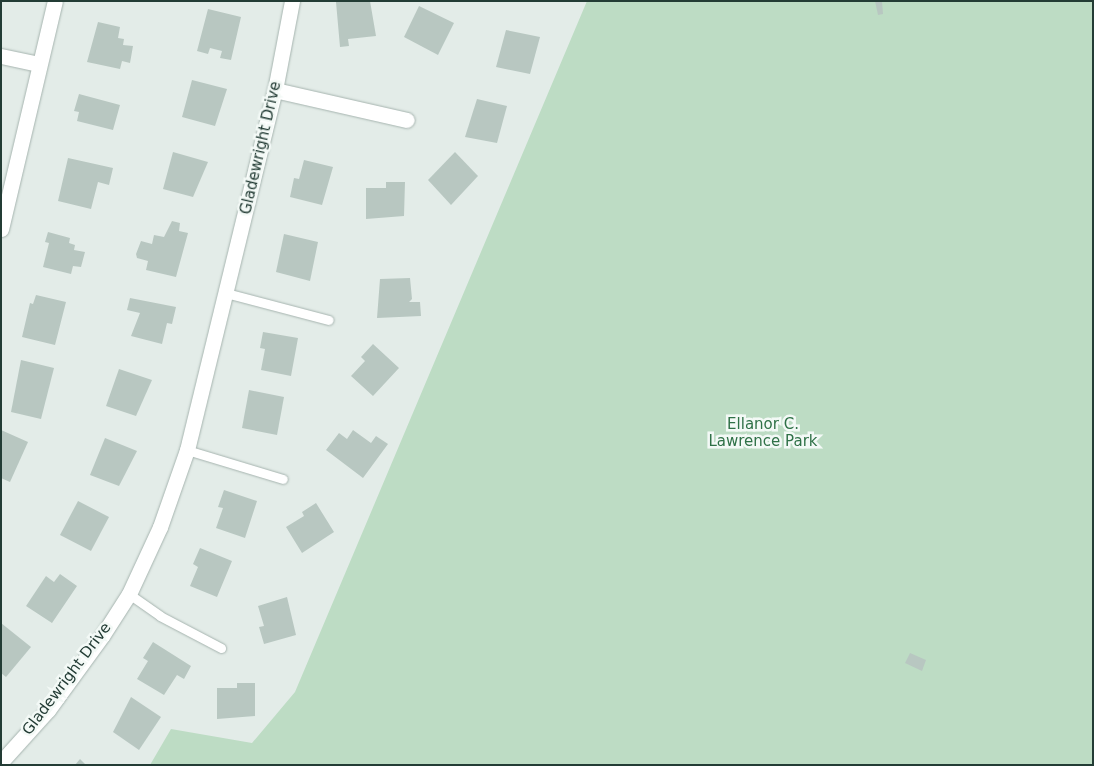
<!DOCTYPE html>
<html>
<head>
<meta charset="utf-8">
<style>
	body { margin:0 }
	#map { position:relative; width:1094px; height:766px; overflow:hidden; background:#e3ece8; font-family:"DejaVu Sans",sans-serif }
	div>[style] { position:absolute }
	.green>* { inset:0; background:#bddcc4 }
	.building>* { inset:0; background:#b8c7c1 }
	.roads { filter:drop-shadow(0 0 1px #a6b4af) drop-shadow(0 0 1px #a6b4af) }
	.service>* { height:9px; margin:-4.5px; padding:0 4.5px; transform-origin:4.5px; border-radius:4.5px; background:#fff }
	.minor>* { height:15px; margin:-7.5px; padding:0 7.5px; transform-origin:7.5px; border-radius:7.5px; background:#fff }
	.tertiary>* { height:15px; margin:-7.5px; padding:0 7.5px; transform-origin:7.5px; border-radius:7.5px; background:#fff }
	span { translate:-50% -50%; white-space:nowrap; text-align:center; line-height:1.15; -webkit-text-stroke:5px #f3f9f6; paint-order:stroke }
	.street-label { font-size:15px; color:#233c35 }
	.park-label { font-size:15px; color:#2f7147 }
	.frame { position:absolute; inset:0; border:2px solid #233c35; pointer-events:none }
</style>
</head>
<body>
<div id="map">
	<div class="green">
		<div style="clip-path:polygon(587px 1px,1093px 1px,1093px 765px,150px 765px,171px 729px,252px 743px,295px 692px)"></div>
	</div>
	<div class="building">
		<div style="clip-path:polygon(370px 1px,376px 36px,348px 39px,349px 46px,340px 47px,336px 2px)"></div>
		<div style="clip-path:polygon(875px 1px,882px 1px,883px 14px,878px 15px)"></div>
		<div style="clip-path:polygon(419px 6px,454px 23px,438px 55px,404px 37px)"></div>
		<div style="clip-path:polygon(208px 9px,241px 17px,231px 60px,220px 58px,222px 51px,210px 48px,208px 54px,197px 51px)"></div>
		<div style="clip-path:polygon(98px 22px,120px 27px,118px 38px,124px 39px,123px 45px,133px 46px,130px 63px,122px 61px,120px 69px,87px 62px)"></div>
		<div style="clip-path:polygon(506px 30px,540px 37px,530px 74px,496px 67px)"></div>
		<div style="clip-path:polygon(192px 80px,227px 89px,215px 126px,182px 117px)"></div>
		<div style="clip-path:polygon(79px 94px,120px 105px,113px 130px,77px 121px,79px 112px,74px 111px)"></div>
		<div style="clip-path:polygon(477px 99px,507px 106px,497px 143px,465px 137px)"></div>
		<div style="clip-path:polygon(173px 152px,208px 162px,193px 197px,163px 189px)"></div>
		<div style="clip-path:polygon(455px 152px,478px 176px,451px 205px,428px 180px)"></div>
		<div style="clip-path:polygon(68px 158px,113px 168px,109px 185px,98px 182px,91px 209px,58px 201px)"></div>
		<div style="clip-path:polygon(304px 160px,333px 167px,322px 205px,290px 197px,294px 178px,299px 179px)"></div>
		<div style="clip-path:polygon(386px 182px,405px 182px,404px 216px,366px 219px,366px 188px,386px 188px)"></div>
		<div style="clip-path:polygon(172px 221px,180px 223px,179px 231px,188px 233px,176px 277px,146px 270px,148px 261px,137px 258px,136px 254px,141px 241px,152px 244px,154px 235px,164px 237px)"></div>
		<div style="clip-path:polygon(48px 232px,70px 238px,69px 243px,75px 245px,74px 250px,85px 252px,81px 267px,73px 266px,71px 274px,43px 267px,49px 243px,45px 242px)"></div>
		<div style="clip-path:polygon(284px 234px,318px 242px,310px 281px,276px 272px)"></div>
		<div style="clip-path:polygon(410px 278px,412px 299px,409px 302px,420px 302px,421px 316px,377px 318px,380px 279px)"></div>
		<div style="clip-path:polygon(36px 295px,66px 302px,55px 345px,22px 337px,30px 303px,33px 304px)"></div>
		<div style="clip-path:polygon(130px 298px,176px 307px,172px 324px,167px 323px,162px 344px,131px 336px,140px 313px,127px 310px)"></div>
		<div style="clip-path:polygon(263px 332px,298px 338px,291px 376px,261px 370px,265px 349px,260px 348px)"></div>
		<div style="clip-path:polygon(373px 344px,399px 368px,373px 396px,351px 376px,365px 361px,361px 357px)"></div>
		<div style="clip-path:polygon(21px 360px,54px 368px,41px 419px,11px 412px)"></div>
		<div style="clip-path:polygon(119px 369px,152px 380px,136px 416px,106px 406px)"></div>
		<div style="clip-path:polygon(249px 390px,284px 397px,277px 435px,242px 428px)"></div>
		<div style="clip-path:polygon(1px 430px,28px 442px,10px 482px,1px 478px)"></div>
		<div style="clip-path:polygon(353px 430px,371px 443px,376px 436px,388px 444px,363px 478px,326px 450px,339px 433px,347px 439px)"></div>
		<div style="clip-path:polygon(105px 438px,137px 451px,119px 486px,90px 475px)"></div>
		<div style="clip-path:polygon(224px 490px,257px 501px,245px 538px,216px 528px,223px 508px,218px 507px)"></div>
		<div style="clip-path:polygon(78px 501px,109px 517px,91px 551px,60px 535px)"></div>
		<div style="clip-path:polygon(316px 503px,334px 532px,302px 553px,286px 527px,304px 516px,302px 512px)"></div>
		<div style="clip-path:polygon(200px 548px,232px 561px,217px 597px,190px 586px,198px 567px,193px 564px)"></div>
		<div style="clip-path:polygon(60px 574px,77px 586px,52px 623px,26px 606px,46px 576px,54px 582px)"></div>
		<div style="clip-path:polygon(287px 597px,296px 635px,264px 644px,259px 627px,264px 626px,258px 606px)"></div>
		<div style="clip-path:polygon(1px 623px,31px 647px,6px 677px,1px 673px)"></div>
		<div style="clip-path:polygon(153px 642px,191px 666px,184px 679px,177px 675px,164px 695px,137px 679px,148px 661px,143px 658px)"></div>
		<div style="clip-path:polygon(910px 653px,926px 660px,922px 671px,905px 663px)"></div>
		<div style="clip-path:polygon(237px 683px,255px 683px,255px 716px,217px 719px,217px 688px,237px 688px)"></div>
		<div style="clip-path:polygon(131px 697px,161px 717px,139px 750px,113px 732px)"></div>
		<div style="clip-path:polygon(80px 759px,86px 765px,75px 765px)"></div>
	</div>
	<div class="roads">
		<div class="service">
			<div style="left:226px;top:293px;width:106px;rotate:14.7deg"></div>
			<div style="left:187px;top:450px;width:100px;rotate:16.8deg"></div>
			<div style="left:129px;top:594px;width:38px;rotate:35deg"></div>
			<div style="left:160px;top:616px;width:69px;rotate:27.7deg"></div>
		</div>
		<div class="minor">
			<div style="left:1px;top:56px;width:39px;rotate:12deg"></div>
			<div style="left:275px;top:90px;width:135px;rotate:12.8deg"></div>
			<div style="left:1px;top:762px;width:70px;rotate:-47.9deg"></div>
			<div style="left:48px;top:710px;width:92px;rotate:-53.9deg"></div>
			<div style="left:102px;top:636px;width:50px;rotate:-57.3deg"></div>
			<div style="left:129px;top:594px;width:74px;rotate:-65.2deg"></div>
			<div style="left:160px;top:527px;width:82px;rotate:-70.7deg"></div>
			<div style="left:187px;top:450px;width:371px;rotate:-76.3deg"></div>
			<div style="left:275px;top:90px;width:91px;rotate:-79.2deg"></div>
		</div>
		<div class="tertiary">
			<div style="left:1px;top:229px;width:234px;rotate:-76.7deg"></div>
		</div>
	</div>
	<div class="street-label">
		<span style="left:261px;top:148px;rotate:-77deg">Gladewright Drive</span>
		<span style="left:67px;top:679px;rotate:-53deg">Gladewright Drive</span>
	</div>
	<div class="park-label">
		<span style="left:763px;top:433px">Ellanor C.<br>Lawrence Park</span>
	</div>
	<div class="frame"></div>
</div>
</body>
</html>
